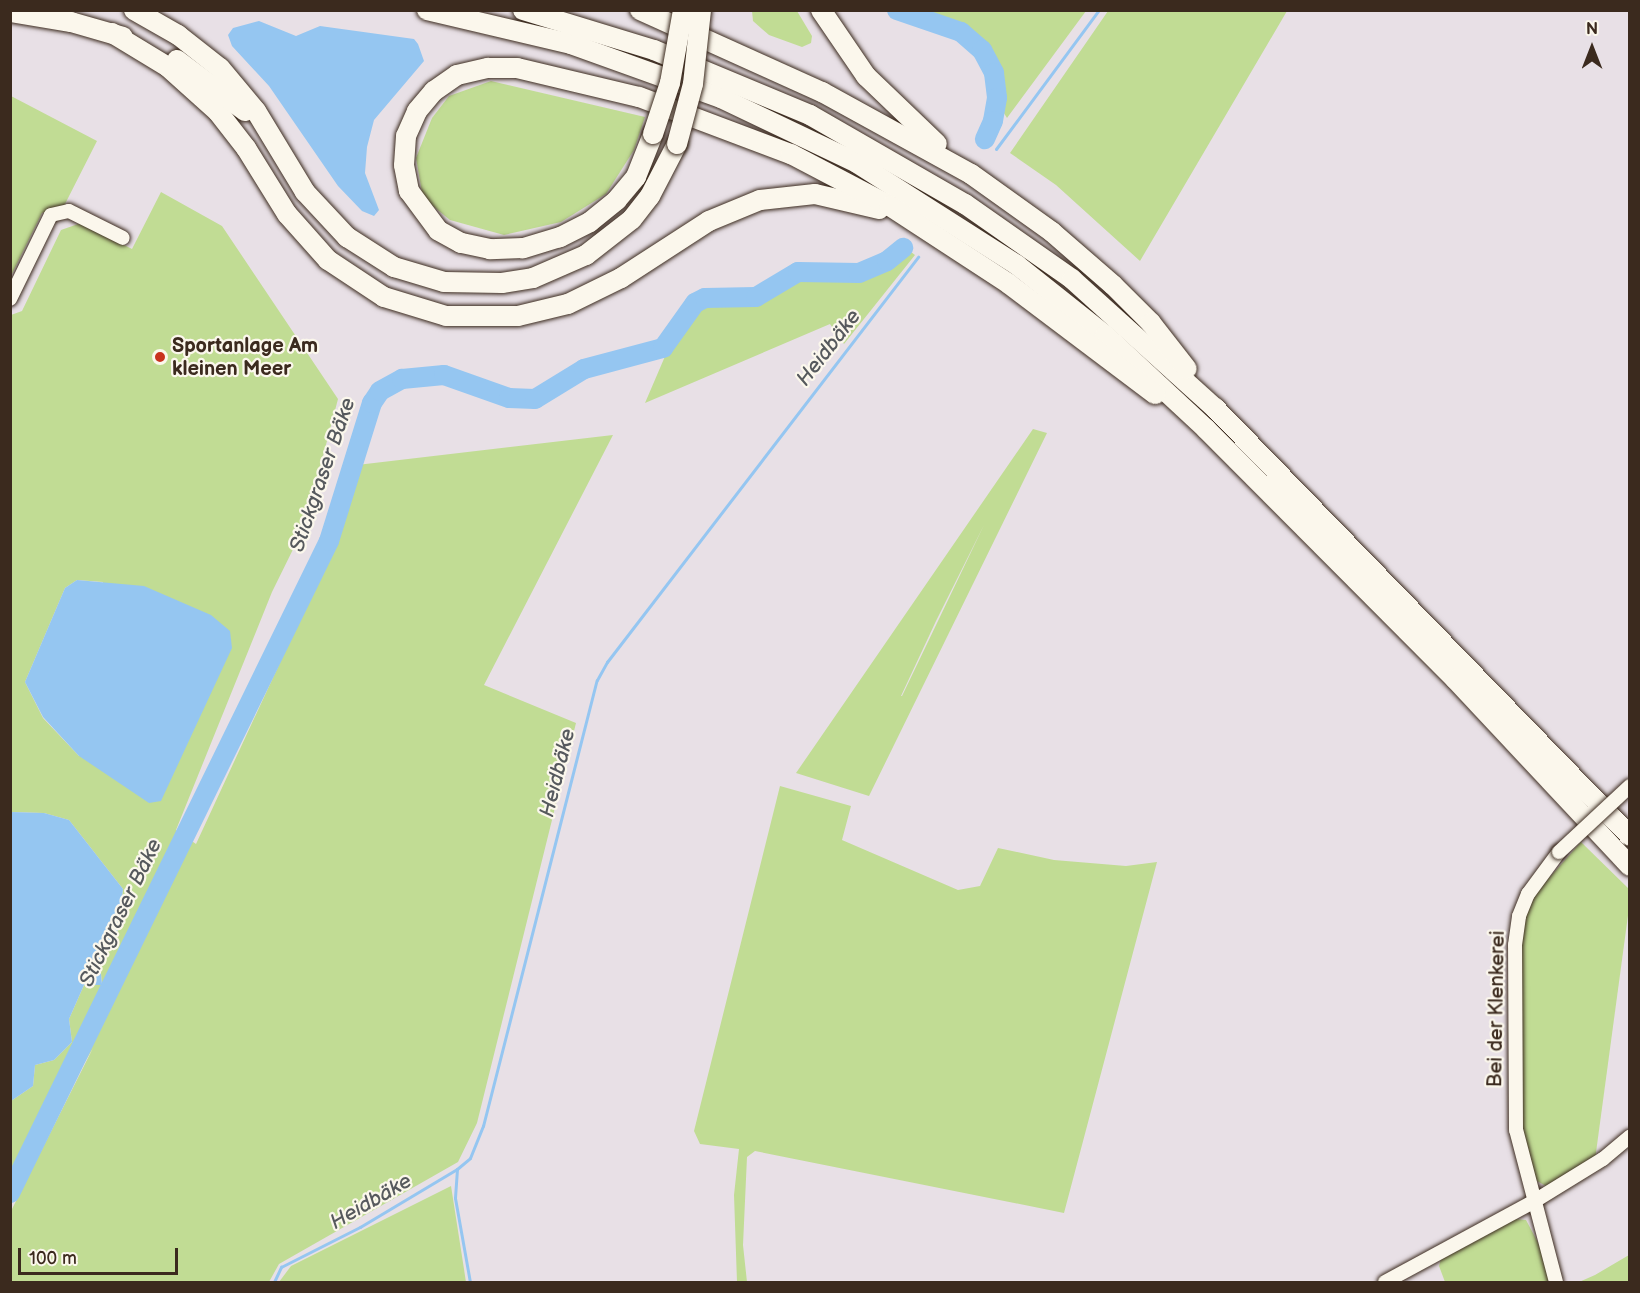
<!DOCTYPE html>
<html>
<head>
<meta charset="utf-8">
<style>
	body { margin:0 }
	#map { position:relative; width:1640px; height:1293px; overflow:hidden; background:#e8e0e6; font-family:"Balsamiq Sans",sans-serif }
	div>[style] { position:absolute }
	.green>* { inset:0; background:#c1dc94 }
	.water>* { inset:0; background:#95c6f1 }
	.stream>* { height:3px; margin:-1.5px; padding:0 1.5px; transform-origin:1.5px; border-radius:1.5px; background:#95c6f1 }
	.river>* { height:20px; margin:-10px; padding:0 10px; transform-origin:10px; border-radius:10px; background:#95c6f1 }
	.roads { filter:drop-shadow(0 0 2px #3b2a1e) drop-shadow(0 0 2px #3b2a1e) }
	.minor>* { height:14px; margin:-7px; padding:0 7px; transform-origin:7px; border-radius:7px; background:#fbf7ec }
	.highway>* { height:20px; margin:-10px; padding:0 10px; transform-origin:10px; border-radius:10px; background:#fbf7ec }
	.bridges { filter:drop-shadow(0 0 2px #3b2a1e) drop-shadow(0 0 2px #3b2a1e) }
	.minor-bridge>* { height:14px; margin:-7px; padding:0 7px; transform-origin:7px; border-radius:7px; background:#fbf7ec }
	.highway-bridge>* { height:20px; margin:-10px; padding:0 10px; transform-origin:10px; border-radius:10px; background:#fbf7ec }
	.dots>* { width:16px; height:16px; translate:-50% -50%; box-sizing:border-box; border:3px solid #fbf7ec; border-radius:50% }
	span { translate:-50% -50%; white-space:nowrap; text-align:center; line-height:1.15; -webkit-text-stroke:4.5px #fbf7ec; paint-order:stroke }
	.poi-label { font-size:20px; color:#3b2a1e; font-weight:700 }
	.left { translate:0 -50%; text-align:left }
	.street-label { font-size:20px; color:#3b2a1e }
	.water-label { font-size:21px; color:#56595d; font-style:italic }
	.frame { position:absolute; inset:0; border:12px solid #3b2a1e; pointer-events:none }
	.north { position:absolute; left:1562px; top:18px; width:60px; height:60px; -webkit-text-stroke:4px #fbf7ec; paint-order:stroke; rotate:0deg; font-size:16px; font-weight:700; line-height:24px; text-align:center; color:#3b2a1e }
	.north::after { content:''; display:block; margin:auto; width:21px; height:27px; background:#3b2a1e; clip-path:polygon(50% 0,100% 100%,50% 72%,0 100%) }
	.scale { position:absolute; left:18px; top:1248px; width:160px; height:27px; box-sizing:border-box; border:3px solid #3b2a1e; border-top:0; padding-left:8px; font-size:18px; line-height:21px; white-space:nowrap; color:#3b2a1e; -webkit-text-stroke:4px #fbf7ec; paint-order:stroke }
</style>
</head>
<body>
<div id="map">
	<div class="green">
		<div style="clip-path:polygon(752px 11px,797px 11px,812px 36px,811px 43px,802px 47px,769px 35px,753px 21px)"></div>
		<div style="clip-path:polygon(908px 11px,1086px 11px,1007px 118px,1002px 110px,996px 57px,979px 36px)"></div>
		<div style="clip-path:polygon(1108px 11px,1287px 11px,1140px 261px,1056px 185px,1010px 153px)"></div>
		<div style="clip-path:polygon(491px 81px,645px 117px,634px 150px,606px 194px,561px 222px,504px 235px,450px 220px,423px 198px,416px 158px,432px 118px,449px 96px)"></div>
		<div style="clip-path:polygon(11px 96px,97px 141px,64px 206px,42px 213px,11px 276px)"></div>
		<div style="clip-path:polygon(evenodd,161px 192px,222px 226px,338px 399px,305px 525px,272px 592px,176px 830px,196px 844px,339px 535px,357px 465px,613px 435px,484px 685px,576px 723px,477px 1123px,458px 1162px,279px 1264px,269px 1282px,11px 1282px,11px 1211px,93px 1048px,11px 1187px,11px 1101px,33px 1086px,35px 1065px,54px 1060px,72px 1042px,69px 1019px,84px 985px,102px 984px,100px 963px,117px 934px,123px 889px,69px 820px,44px 813px,11px 812px,11px 315px,22px 311px,61px 230px,81px 223px,132px 249px,161px 192px,77px 580px,103px 582px,79px 756px,43px 718px,25px 682px,65px 588px,77px 580px)"></div>
		<div style="clip-path:polygon(907px 249px,915px 255px,844px 344px,830px 324px,645px 403px,669px 347px,700px 306px,767px 297px,800px 279px,846px 282px,863px 278px)"></div>
		<div style="clip-path:polygon(evenodd,1033px 429px,1047px 433px,869px 796px,796px 773px,1033px 429px,984px 525px,902px 696px,901px 696px,936px 621px,984px 525px)"></div>
		<div style="clip-path:polygon(780px 786px,851px 806px,842px 840px,958px 890px,980px 886px,998px 848px,1054px 860px,1126px 866px,1157px 862px,1064px 1213px,755px 1151px,747px 1157px,743px 1245px,747px 1282px,737px 1282px,734px 1195px,739px 1149px,700px 1144px,694px 1131px)"></div>
		<div style="clip-path:polygon(1581px 842px,1630px 890px,1629px 908px,1595px 1160px,1546px 1186px,1535px 1180px,1521px 1137px,1519px 955px,1523px 925px,1532px 897px)"></div>
		<div style="clip-path:polygon(451px 1186px,466px 1282px,279px 1282px,291px 1266px)"></div>
		<div style="clip-path:polygon(1515px 1219px,1526px 1220px,1542px 1250px,1552px 1282px,1445px 1282px,1439px 1266px,1441px 1259px)"></div>
		<div style="clip-path:polygon(1629px 1255px,1629px 1282px,1579px 1282px,1595px 1275px)"></div>
	</div>
	<div class="water">
		<div style="clip-path:polygon(259px 21px,296px 36px,320px 26px,414px 39px,418px 44px,424px 61px,374px 120px,367px 147px,365px 173px,379px 210px,374px 216px,362px 211px,338px 186px,269px 86px,232px 46px,228px 35px,233px 28px)"></div>
		<div style="clip-path:polygon(77px 580px,144px 586px,211px 615px,230px 631px,232px 648px,161px 801px,149px 803px,79px 756px,43px 717px,25px 682px,65px 588px)"></div>
		<div style="clip-path:polygon(11px 812px,44px 813px,69px 820px,123px 889px,117px 934px,100px 963px,102px 985px,84px 985px,69px 1019px,72px 1042px,54px 1060px,35px 1065px,33px 1086px,11px 1101px)"></div>
	</div>
	<div class="stream">
		<div style="left:996px;top:149px;width:173px;rotate:-53.5deg"></div>
		<div style="left:457px;top:1169px;width:29px;rotate:94deg"></div>
		<div style="left:455px;top:1198px;width:85px;rotate:79.9deg"></div>
		<div style="left:274px;top:1282px;width:17px;rotate:-65deg"></div>
		<div style="left:281px;top:1267px;width:89px;rotate:-26.9deg"></div>
		<div style="left:360px;top:1227px;width:113px;rotate:-30.9deg"></div>
		<div style="left:457px;top:1169px;width:17px;rotate:-40deg"></div>
		<div style="left:470px;top:1158px;width:35px;rotate:-68deg"></div>
		<div style="left:483px;top:1126px;width:460px;rotate:-75.7deg"></div>
		<div style="left:597px;top:680px;width:21px;rotate:-61deg"></div>
		<div style="left:607px;top:662px;width:511px;rotate:-52.48deg"></div>
	</div>
	<div class="river">
		<div style="left:897px;top:10px;width:68px;rotate:19deg"></div>
		<div style="left:961px;top:32px;width:28px;rotate:41deg"></div>
		<div style="left:982px;top:50px;width:26px;rotate:62deg"></div>
		<div style="left:994px;top:73px;width:25px;rotate:83deg"></div>
		<div style="left:997px;top:98px;width:23px;rotate:100deg"></div>
		<div style="left:993px;top:121px;width:20px;rotate:114deg"></div>
		<div style="left:10px;top:1193px;width:726px;rotate:-63.93deg"></div>
		<div style="left:329px;top:541px;width:145px;rotate:-72.7deg"></div>
		<div style="left:372px;top:403px;width:14px;rotate:-56deg"></div>
		<div style="left:380px;top:391px;width:25px;rotate:-29deg"></div>
		<div style="left:402px;top:379px;width:42px;rotate:-5.4deg"></div>
		<div style="left:444px;top:375px;width:69px;rotate:19.5deg"></div>
		<div style="left:509px;top:398px;width:26px;rotate:2deg"></div>
		<div style="left:535px;top:399px;width:57px;rotate:-31.5deg"></div>
		<div style="left:584px;top:369px;width:82px;rotate:-14.9deg"></div>
		<div style="left:663px;top:348px;width:55px;rotate:-54.6deg"></div>
		<div style="left:695px;top:303px;width:11px;rotate:-27deg"></div>
		<div style="left:705px;top:298px;width:51px;rotate:-1.1deg"></div>
		<div style="left:756px;top:297px;width:49px;rotate:-30.8deg"></div>
		<div style="left:798px;top:272px;width:61px;rotate:0.9deg"></div>
		<div style="left:859px;top:273px;width:30px;rotate:-23deg"></div>
		<div style="left:887px;top:261px;width:21px;rotate:-39deg"></div>
	</div>
	<div class="roads">
		<div class="minor">
			<div style="left:10px;top:299px;width:93px;rotate:-64deg"></div>
			<div style="left:51px;top:215px;width:18px;rotate:-13deg"></div>
			<div style="left:69px;top:211px;width:60px;rotate:26.6deg"></div>
			<div style="left:1385px;top:1282px;width:168px;rotate:-28.4deg"></div>
			<div style="left:1533px;top:1202px;width:82px;rotate:-31.6deg"></div>
			<div style="left:1603px;top:1159px;width:35px;rotate:-40deg"></div>
			<div style="left:1556px;top:1282px;width:157px;rotate:-104.7deg"></div>
			<div style="left:1516px;top:1130px;width:185px;rotate:-90.3deg"></div>
			<div style="left:1515px;top:945px;width:29px;rotate:-82deg"></div>
			<div style="left:1519px;top:916px;width:24px;rotate:-68deg"></div>
			<div style="left:1528px;top:894px;width:52px;rotate:-53.6deg"></div>
		</div>
		<div class="highway">
			<div style="left:134px;top:10px;width:51px;rotate:29.6deg"></div>
			<div style="left:178px;top:35px;width:53px;rotate:38.2deg"></div>
			<div style="left:220px;top:68px;width:56px;rotate:50.1deg"></div>
			<div style="left:256px;top:111px;width:95px;rotate:58.8deg"></div>
			<div style="left:305px;top:192px;width:62px;rotate:47deg"></div>
			<div style="left:347px;top:237px;width:56px;rotate:32.6deg"></div>
			<div style="left:394px;top:267px;width:52px;rotate:16.7deg"></div>
			<div style="left:444px;top:282px;width:58px;rotate:1deg"></div>
			<div style="left:502px;top:283px;width:31px;rotate:-9deg"></div>
			<div style="left:533px;top:278px;width:58px;rotate:-23.5deg"></div>
			<div style="left:586px;top:255px;width:58px;rotate:-38deg"></div>
			<div style="left:632px;top:219px;width:29px;rotate:-52deg"></div>
			<div style="left:650px;top:196px;width:59px;rotate:-62.6deg"></div>
			<div style="left:427px;top:10px;width:148px;rotate:13.3deg"></div>
			<div style="left:571px;top:44px;width:159px;rotate:19.8deg"></div>
			<div style="left:721px;top:98px;width:151px;rotate:25.5deg"></div>
			<div style="left:857px;top:163px;width:190px;rotate:32.5deg"></div>
			<div style="left:1017px;top:265px;width:112px;rotate:38.5deg"></div>
			<div style="left:1105px;top:335px;width:138px;rotate:42.9deg"></div>
			<div style="left:1206px;top:429px;width:353px;rotate:45.1deg"></div>
			<div style="left:1455px;top:679px;width:256px;rotate:46.9deg"></div>
			<div style="left:523px;top:10px;width:137px;rotate:17deg"></div>
			<div style="left:654px;top:50px;width:169px;rotate:22.6deg"></div>
			<div style="left:810px;top:115px;width:179px;rotate:29.9deg"></div>
			<div style="left:965px;top:204px;width:131px;rotate:35deg"></div>
			<div style="left:1072px;top:279px;width:193px;rotate:42.1deg"></div>
			<div style="left:1215px;top:408px;width:596px;rotate:45.88deg"></div>
			<div style="left:640px;top:10px;width:200px;rotate:24.3deg"></div>
			<div style="left:822px;top:92px;width:170px;rotate:28.8deg"></div>
			<div style="left:971px;top:174px;width:100px;rotate:35.6deg"></div>
			<div style="left:1052px;top:232px;width:81px;rotate:41deg"></div>
			<div style="left:1113px;top:285px;width:54px;rotate:45deg"></div>
			<div style="left:1151px;top:323px;width:58px;rotate:52deg"></div>
			<div style="left:821px;top:10px;width:80px;rotate:55.7deg"></div>
			<div style="left:866px;top:76px;width:98px;rotate:43.8deg"></div>
			<div style="left:10px;top:12px;width:62px;rotate:9.3deg"></div>
			<div style="left:71px;top:22px;width:54px;rotate:16.1deg"></div>
			<div style="left:112px;top:33px;width:66px;rotate:31.3deg"></div>
			<div style="left:168px;top:67px;width:67px;rotate:42deg"></div>
			<div style="left:218px;top:112px;width:46px;rotate:52.1deg"></div>
			<div style="left:246px;top:148px;width:78px;rotate:58.2deg"></div>
			<div style="left:287px;top:214px;width:62px;rotate:48.3deg"></div>
			<div style="left:328px;top:260px;width:67px;rotate:33.5deg"></div>
			<div style="left:384px;top:297px;width:65px;rotate:17deg"></div>
			<div style="left:446px;top:316px;width:72px"></div>
			<div style="left:518px;top:316px;width:51px;rotate:-13.5deg"></div>
			<div style="left:568px;top:304px;width:59px;rotate:-26.1deg"></div>
			<div style="left:621px;top:278px;width:105px;rotate:-32.9deg"></div>
			<div style="left:709px;top:221px;width:55px;rotate:-22.4deg"></div>
			<div style="left:760px;top:200px;width:55px;rotate:-6.2deg"></div>
			<div style="left:815px;top:194px;width:66px;rotate:13.2deg"></div>
			<div style="left:177px;top:60px;width:85px;rotate:36.9deg"></div>
			<div style="left:653px;top:134px;width:46px;rotate:111.6deg"></div>
			<div style="left:636px;top:177px;width:30px;rotate:130deg"></div>
			<div style="left:617px;top:200px;width:35px;rotate:141deg"></div>
			<div style="left:590px;top:222px;width:34px;rotate:153deg"></div>
			<div style="left:560px;top:237px;width:39px;rotate:163deg"></div>
			<div style="left:523px;top:248px;width:33px;rotate:178deg"></div>
			<div style="left:490px;top:249px;width:30px;rotate:-168deg"></div>
			<div style="left:461px;top:243px;width:26px;rotate:-151deg"></div>
			<div style="left:438px;top:230px;width:49px;rotate:-126.6deg"></div>
			<div style="left:409px;top:191px;width:26px;rotate:-101deg"></div>
			<div style="left:404px;top:165px;width:29px;rotate:-86deg"></div>
			<div style="left:406px;top:136px;width:27px;rotate:-66deg"></div>
			<div style="left:417px;top:111px;width:26px;rotate:-50deg"></div>
			<div style="left:434px;top:91px;width:28px;rotate:-35deg"></div>
			<div style="left:457px;top:75px;width:32px;rotate:-13deg"></div>
			<div style="left:488px;top:68px;width:29px"></div>
			<div style="left:517px;top:68px;width:125px;rotate:13.4deg"></div>
			<div style="left:639px;top:97px;width:162px;rotate:20.6deg"></div>
			<div style="left:791px;top:154px;width:112px;rotate:27.7deg"></div>
			<div style="left:890px;top:206px;width:142px;rotate:33.2deg"></div>
			<div style="left:1009px;top:284px;width:183px;rotate:37deg"></div>
		</div>
	</div>
	<div class="bridges">
		<div class="minor-bridge">
			<div style="left:1559px;top:852px;width:97px;rotate:-42.9deg"></div>
		</div>
		<div class="highway-bridge">
			<div style="left:653px;top:134px;width:54px;rotate:-71.6deg"></div>
			<div style="left:670px;top:83px;width:74px;rotate:-79.9deg"></div>
			<div style="left:677px;top:144px;width:62px;rotate:-75.1deg"></div>
			<div style="left:693px;top:84px;width:74px;rotate:-83.8deg"></div>
		</div>
	</div>
	<div class="dots">
		<div style="left:160px;top:357px;background:#c8321e"></div>
	</div>
	<div class="poi-label">
		<span class="left" style="left:172px;top:358px">Sportanlage Am<br>kleinen Meer</span>
	</div>
	<div class="street-label">
		<span style="left:1497px;top:1009px;rotate:-89deg">Bei der Klenkerei</span>
	</div>
	<div class="water-label">
		<span style="left:829px;top:348px;rotate:-52deg">Heidbäke</span>
		<span style="left:323px;top:475px;rotate:-71deg">Stickgraser Bäke</span>
		<span style="left:558px;top:773px;rotate:-76deg">Heidbäke</span>
		<span style="left:121px;top:913px;rotate:-64deg">Stickgraser Bäke</span>
		<span style="left:371px;top:1202px;rotate:-30deg">Heidbäke</span>
	</div>
	<div class="frame"></div>
	<div class="north">N</div>
	<div class="scale">100 m</div>
</div>
</body>
</html>
